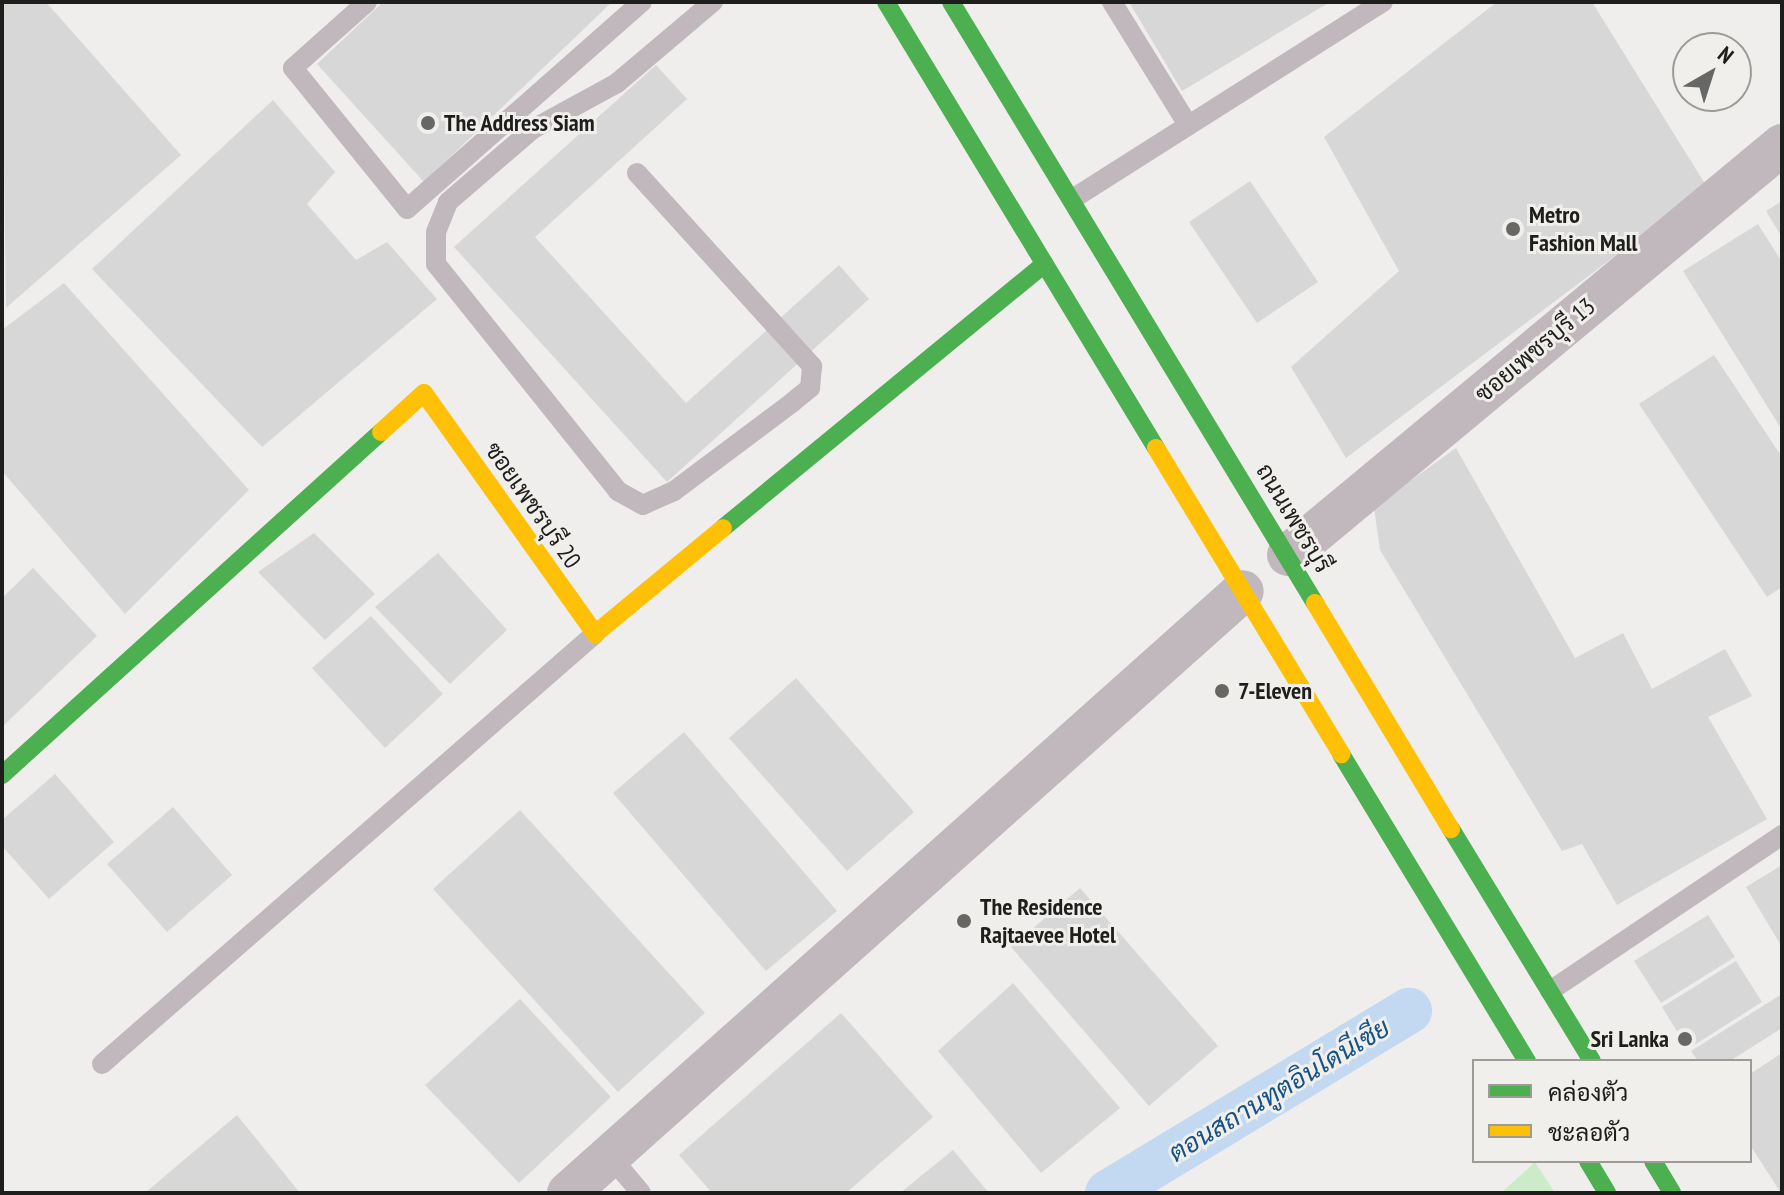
<!DOCTYPE html>
<html>
<head>
<meta charset="utf-8">
<style>
	body { margin:0 }
	#map { position:relative; width:1784px; height:1195px; overflow:hidden; background:#efeeec; font-family:"PT Sans Narrow",Sarabun,sans-serif }
	div>[style] { position:absolute }
	.green>* { inset:0; background:#ccebc8 }
	.canal>* { height:46px; margin:-23px; padding:0 23px; transform-origin:23px; border-radius:23px; background:#c2d9f1 }
	.building>* { inset:0; background:#d8d7d7 }
	.lane>* { height:20px; margin:-10px; padding:0 10px; transform-origin:10px; border-radius:10px; background:#c1b8be }
	.street>* { height:42px; margin:-21px; padding:0 21px; transform-origin:21px; border-radius:21px; background:#c1b8be }
	.fast>* { height:18px; margin:-9px; padding:0 9px; transform-origin:9px; border-radius:9px; background:#4caf50 }
	.slow>* { height:18px; margin:-9px; padding:0 9px; transform-origin:9px; border-radius:9px; background:#ffc107 }
	.dots>* { width:22px; height:22px; translate:-50% -50%; box-sizing:border-box; border:4px solid #f0efeb; border-radius:50% }
	span { translate:-50% -50%; white-space:nowrap; text-align:center; line-height:1.15; -webkit-text-stroke:6px #f0efeb; paint-order:stroke }
	.poi-label { font-size:24px; color:#1e1e1c; font-weight:700 }
	.left { translate:0 -50%; text-align:left }
	.right { translate:-100% -50%; text-align:right }
	.street-label { font-size:24px; color:#1e1e1c }
	.water-label { font-size:26px; color:#155286; font-style:italic }
	.frame { position:absolute; inset:0; border:4px solid #1e1e1c; pointer-events:none }
	.legend { position:absolute; left:1472px; top:1059px; width:280px; height:104px; box-sizing:border-box; background:#f0efeb; border:2px solid #9c9b98; margin:0; padding:10px 14px; list-style:none; font-size:24px; color:#1e1e1c }
	.legend li { display:flex; align-items:center; gap:16px; height:40px }
	.legend b { width:40px; border:2px solid #9c9b98 }
	.north { position:absolute; left:1672px; top:32px; width:80px; height:80px; box-sizing:border-box; background:#f0efeb; border:2px solid #9c9b98; border-radius:50%; rotate:39deg; font-size:22px; font-weight:700; line-height:32px; text-align:center; color:#1e1e1c }
	.north::after { content:''; display:block; margin:auto; width:28px; height:36px; background:#676765; clip-path:polygon(50% 0,100% 100%,50% 72%,0 100%) }
</style>
</head>
<body>
<div id="map">
	<div class="green">
		<div style="clip-path:polygon(1535px 1162px,1555px 1193px,1501px 1193px,1521px 1175px)"></div>
	</div>
	<div class="canal">
		<div style="left:1108px;top:1193px;width:352px;rotate:-31.2deg"></div>
	</div>
	<div class="building">
		<div style="clip-path:polygon(2px 2px,46px 2px,181px 155px,6px 308px)"></div>
		<div style="clip-path:polygon(383px 2px,612px 2px,424px 182px,317px 64px)"></div>
		<div style="clip-path:polygon(1129px 2px,1330px 2px,1182px 91px)"></div>
		<div style="clip-path:polygon(1497px 2px,1592px 2px,1707px 187px,1346px 458px,1291px 367px,1399px 271px,1324px 137px)"></div>
		<div style="clip-path:polygon(656px 65px,687px 99px,535px 237px,686px 403px,839px 265px,869px 299px,667px 482px,454px 247px)"></div>
		<div style="clip-path:polygon(273px 100px,335px 172px,307px 204px,356px 260px,387px 242px,437px 299px,262px 447px,92px 269px)"></div>
		<div style="clip-path:polygon(1250px 181px,1318px 282px,1257px 323px,1189px 222px)"></div>
		<div style="clip-path:polygon(1782px 201px,1782px 237px,1766px 211px)"></div>
		<div style="clip-path:polygon(1758px 224px,1782px 262px,1782px 430px,1683px 271px)"></div>
		<div style="clip-path:polygon(64px 283px,249px 490px,125px 614px,2px 471px,2px 330px)"></div>
		<div style="clip-path:polygon(1714px 355px,1782px 457px,1782px 587px,1767px 597px,1639px 404px)"></div>
		<div style="clip-path:polygon(1456px 448px,1575px 658px,1623px 633px,1652px 689px,1725px 649px,1752px 696px,1708px 717px,1767px 819px,1617px 905px,1582px 844px,1562px 851px,1380px 550px,1374px 507px)"></div>
		<div style="clip-path:polygon(314px 533px,375px 594px,325px 640px,258px 572px)"></div>
		<div style="clip-path:polygon(438px 553px,507px 630px,450px 684px,375px 607px)"></div>
		<div style="clip-path:polygon(33px 568px,97px 636px,2px 727px,2px 598px)"></div>
		<div style="clip-path:polygon(371px 616px,443px 694px,385px 748px,312px 668px)"></div>
		<div style="clip-path:polygon(796px 678px,914px 812px,847px 871px,729px 738px)"></div>
		<div style="clip-path:polygon(684px 732px,837px 911px,766px 971px,613px 793px)"></div>
		<div style="clip-path:polygon(55px 774px,114px 842px,49px 899px,2px 846px,2px 820px)"></div>
		<div style="clip-path:polygon(173px 807px,232px 875px,167px 932px,107px 864px)"></div>
		<div style="clip-path:polygon(520px 810px,705px 1013px,618px 1092px,433px 889px)"></div>
		<div style="clip-path:polygon(1782px 865px,1782px 947px,1746px 887px)"></div>
		<div style="clip-path:polygon(1080px 888px,1218px 1046px,1149px 1106px,1011px 947px)"></div>
		<div style="clip-path:polygon(1708px 915px,1735px 957px,1661px 1003px,1634px 961px)"></div>
		<div style="clip-path:polygon(1736px 961px,1762px 1002px,1688px 1049px,1662px 1007px)"></div>
		<div style="clip-path:polygon(1013px 983px,1120px 1108px,1041px 1173px,938px 1051px)"></div>
		<div style="clip-path:polygon(1782px 994px,1782px 1028px,1730px 1061px,1698px 1061px,1691px 1051px)"></div>
		<div style="clip-path:polygon(520px 999px,611px 1097px,519px 1183px,425px 1085px)"></div>
		<div style="clip-path:polygon(841px 1013px,933px 1117px,846px 1193px,712px 1193px,679px 1155px)"></div>
		<div style="clip-path:polygon(1782px 1053px,1782px 1193px,1781px 1193px,1750px 1145px,1750px 1074px)"></div>
		<div style="clip-path:polygon(237px 1115px,300px 1193px,145px 1193px)"></div>
		<div style="clip-path:polygon(953px 1150px,989px 1193px,900px 1193px)"></div>
	</div>
	<div class="lane">
		<div style="left:367px;top:2px;width:99px;rotate:138.3deg"></div>
		<div style="left:293px;top:68px;width:181px;rotate:51deg"></div>
		<div style="left:407px;top:209px;width:313px;rotate:-41.4deg"></div>
		<div style="left:1112px;top:2px;width:145px;rotate:58.3deg"></div>
		<div style="left:637px;top:173px;width:261px;rotate:47.8deg"></div>
		<div style="left:812px;top:366px;width:22px;rotate:95deg"></div>
		<div style="left:810px;top:388px;width:22px;rotate:141deg"></div>
		<div style="left:793px;top:402px;width:149px;rotate:143.2deg"></div>
		<div style="left:674px;top:491px;width:34px;rotate:156deg"></div>
		<div style="left:643px;top:505px;width:29px;rotate:-151deg"></div>
		<div style="left:618px;top:491px;width:291px;rotate:-128.7deg"></div>
		<div style="left:436px;top:264px;width:32px;rotate:-90deg"></div>
		<div style="left:436px;top:232px;width:32px;rotate:-68deg"></div>
		<div style="left:448px;top:202px;width:112px;rotate:-40.7deg"></div>
		<div style="left:533px;top:129px;width:96px;rotate:-28.7deg"></div>
		<div style="left:617px;top:83px;width:126px;rotate:-40.2deg"></div>
		<div style="left:1074px;top:198px;width:366px;rotate:-32.4deg"></div>
		<div style="left:1550px;top:991px;width:280px;rotate:-33.9deg"></div>
		<div style="left:102px;top:1064px;width:654px;rotate:-41.1deg"></div>
		<div style="left:610px;top:1156px;width:48px;rotate:50deg"></div>
	</div>
	<div class="street">
		<div style="left:1288px;top:555px;width:642px;rotate:-39.69deg"></div>
		<div style="left:568px;top:1193px;width:904px;rotate:-41.73deg"></div>
	</div>
	<div class="fast">
		<div style="left:886px;top:2px;width:521px;rotate:58.81deg"></div>
		<div style="left:951px;top:2px;width:703px;rotate:58.8deg"></div>
		<div style="left:723px;top:528px;width:416px;rotate:-39.4deg"></div>
		<div style="left:1341px;top:754px;width:359px;rotate:58.8deg"></div>
		<div style="left:2px;top:775px;width:511px;rotate:-42.15deg"></div>
		<div style="left:1451px;top:829px;width:271px;rotate:58.7deg"></div>
		<div style="left:1588px;top:1161px;width:37px;rotate:59deg"></div>
		<div style="left:1653px;top:1161px;width:37px;rotate:59deg"></div>
	</div>
	<div class="slow">
		<div style="left:381px;top:432px;width:58px;rotate:-42.2deg"></div>
		<div style="left:424px;top:393px;width:296px;rotate:54.6deg"></div>
		<div style="left:595px;top:634px;width:166px;rotate:-39.6deg"></div>
		<div style="left:1156px;top:448px;width:358px;rotate:58.8deg"></div>
		<div style="left:1315px;top:603px;width:264px;rotate:59deg"></div>
	</div>
	<div class="dots">
		<div style="left:428px;top:123px;background:#676765"></div>
		<div style="left:1513px;top:229px;background:#676765"></div>
		<div style="left:1222px;top:691px;background:#676765"></div>
		<div style="left:964px;top:921px;background:#676765"></div>
		<div style="left:1685px;top:1039px;background:#676765"></div>
	</div>
	<div class="poi-label">
		<span class="left" style="left:444px;top:123px">The Address Siam</span>
		<span class="left" style="left:1529px;top:229px">Metro<br>Fashion Mall</span>
		<span class="left" style="left:1238px;top:691px">7-Eleven</span>
		<span class="left" style="left:980px;top:921px">The Residence<br>Rajtaevee Hotel</span>
		<span class="right" style="left:1669px;top:1039px">Sri Lanka</span>
	</div>
	<div class="street-label">
		<span style="left:1535px;top:350px;rotate:-40deg">ซอยเพชรบุรี 13</span>
		<span style="left:533px;top:505px;rotate:55deg">ซอยเพชรบุรี 20</span>
		<span style="left:1294px;top:518px;rotate:59deg">ถนนเพชรบุรี</span>
	</div>
	<div class="water-label">
		<span style="left:1279px;top:1090px;rotate:-31deg">ตอนสถานทูตอินโดนีเซีย</span>
	</div>
	<div class="frame"></div>
	<ul class="legend">
	<li><b style="height:10px;background:#4caf50"></b>คล่องตัว</li>
	<li><b style="height:10px;background:#ffc107"></b>ชะลอตัว</li>
	</ul>
	<div class="north">N</div>
</div>
</body>
</html>
